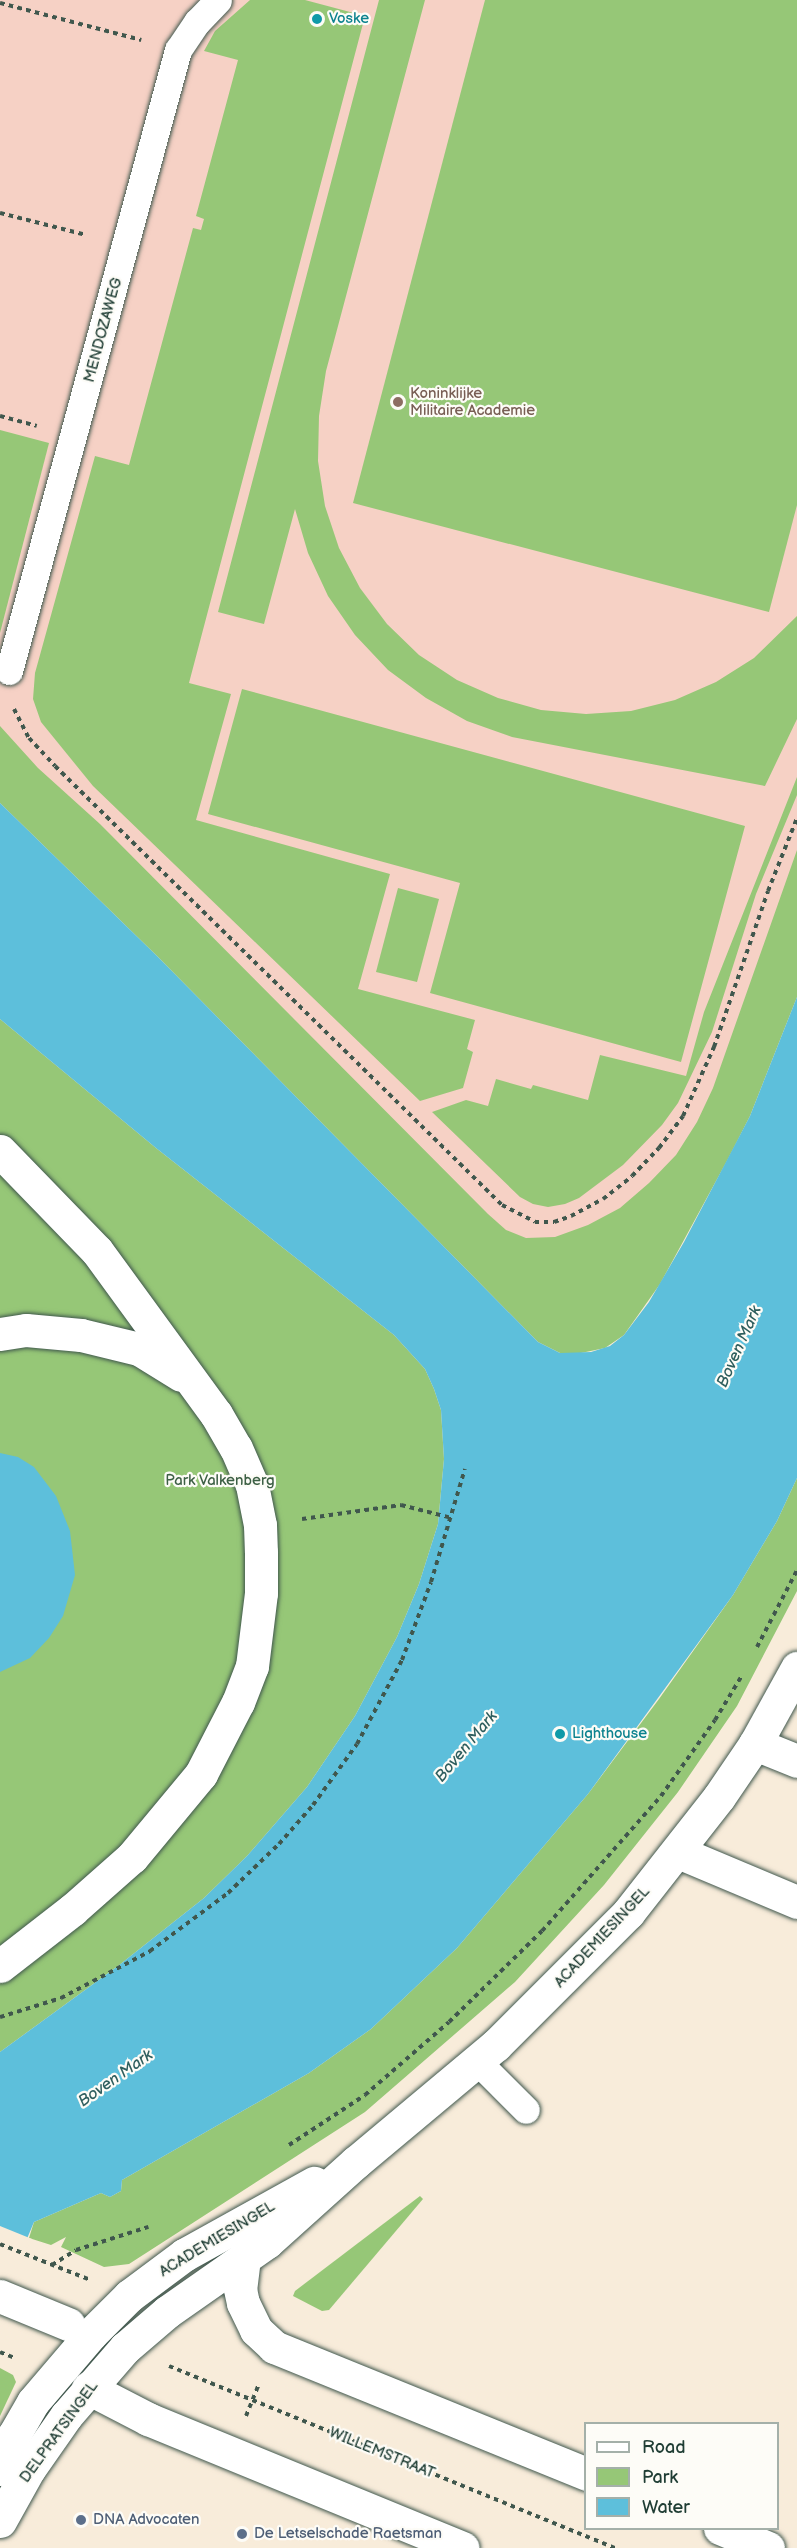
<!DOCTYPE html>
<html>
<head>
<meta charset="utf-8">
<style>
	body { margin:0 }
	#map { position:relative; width:797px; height:2548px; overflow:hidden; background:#f8ecda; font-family:"Balsamiq Sans",sans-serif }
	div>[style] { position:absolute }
	.built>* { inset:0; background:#f6d1c5 }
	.green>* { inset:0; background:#96c777 }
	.water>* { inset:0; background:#5dbfdb }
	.pier>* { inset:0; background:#f8ecda }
	.path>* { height:4px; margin-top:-2px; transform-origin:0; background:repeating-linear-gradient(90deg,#40574d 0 4.5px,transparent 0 9px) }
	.roads { filter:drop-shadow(0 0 2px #40574d) drop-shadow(0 0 2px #40574d) }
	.service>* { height:27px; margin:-13.5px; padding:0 13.5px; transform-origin:13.5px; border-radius:13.5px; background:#fff }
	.pedestrian>* { height:33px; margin:-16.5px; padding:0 16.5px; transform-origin:16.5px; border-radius:16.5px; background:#fff }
	.minor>* { height:33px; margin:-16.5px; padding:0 16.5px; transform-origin:16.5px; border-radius:16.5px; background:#fff }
	.tertiary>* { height:33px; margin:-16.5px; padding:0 16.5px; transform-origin:16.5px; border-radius:16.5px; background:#fff }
	.dots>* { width:16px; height:16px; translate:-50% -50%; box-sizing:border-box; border:3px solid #fdfcf7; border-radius:50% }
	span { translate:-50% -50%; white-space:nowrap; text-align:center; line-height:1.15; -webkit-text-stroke:4.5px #fdfcf7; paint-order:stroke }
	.culture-label { font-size:15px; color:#0d838f }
	.left { translate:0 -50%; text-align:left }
	.street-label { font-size:15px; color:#1f3d34 }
	.education-label { font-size:15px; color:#785e54 }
	.park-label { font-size:15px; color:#3d6045 }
	.service-label { font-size:15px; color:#4e5e75 }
	.water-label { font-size:16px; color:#2e5e5e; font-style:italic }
	.legend { position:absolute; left:584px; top:2422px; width:195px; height:108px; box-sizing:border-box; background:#fdfcf7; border:2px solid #a4b0a9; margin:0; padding:8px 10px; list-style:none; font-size:18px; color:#1f3d34 }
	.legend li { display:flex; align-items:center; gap:12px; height:30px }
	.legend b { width:30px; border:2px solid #a4b0a9 }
</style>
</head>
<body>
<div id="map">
	<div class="built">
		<div style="clip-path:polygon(0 0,797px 0,797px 997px,624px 1335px,0 803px)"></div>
	</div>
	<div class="green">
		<div style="clip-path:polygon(250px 0,305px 0,365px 16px,189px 683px,231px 694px,196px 820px,390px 874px,358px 989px,475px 1020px,467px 1049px,473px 1052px,463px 1088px,420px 1101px,93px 786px,41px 722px,33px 699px,35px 673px,95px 456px,129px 465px,193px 228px,201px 230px,204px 219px,196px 216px,238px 60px,204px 51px,215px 31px)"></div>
		<div style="clip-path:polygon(379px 0,425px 0,326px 371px,319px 416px,318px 461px,325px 506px,339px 548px,360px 588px,387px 624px,419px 655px,457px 680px,498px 698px,541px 710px,586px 714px,631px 711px,675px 700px,716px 682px,754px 658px,797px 616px,797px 719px,765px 786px,512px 737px,467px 721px,426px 698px,388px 670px,355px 635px,328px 596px,308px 553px,295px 509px,264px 624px,218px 612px)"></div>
		<div style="clip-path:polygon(485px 0,797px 0,797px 505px,769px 612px,353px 503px)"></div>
		<div style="clip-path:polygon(0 430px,49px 443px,0 633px)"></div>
		<div style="clip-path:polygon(242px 689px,745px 826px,681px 1062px,430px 993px,460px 883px,208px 814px)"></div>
		<div style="clip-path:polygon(0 726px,38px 768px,100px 824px,488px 1214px,506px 1230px,526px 1238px,555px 1237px,588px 1225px,620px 1208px,649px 1183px,676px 1155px,697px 1122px,713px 1088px,797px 850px,797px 997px,750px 1116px,728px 1159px,660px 1284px,624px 1335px,605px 1348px,581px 1353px,560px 1353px,538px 1342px,158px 957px,0 803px)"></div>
		<div style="clip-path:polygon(797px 777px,797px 795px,756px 894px,712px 1032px,678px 1103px,662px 1125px,623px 1165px,579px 1198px,565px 1204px,548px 1207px,533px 1204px,520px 1197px,432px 1112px,466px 1100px,488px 1106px,496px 1079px,531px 1089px,533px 1085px,588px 1100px,600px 1055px,686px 1076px,704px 1012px)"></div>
		<div style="clip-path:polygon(398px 888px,439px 899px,417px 982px,376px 972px)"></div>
		<div style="clip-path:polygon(0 1019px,156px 1148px,394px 1335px,425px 1369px,434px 1389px,441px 1410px,444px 1459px,438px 1524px,419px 1584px,397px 1637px,355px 1716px,307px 1787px,247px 1856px,204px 1898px,118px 1966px,0 2052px)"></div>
		<div style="clip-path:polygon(797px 1478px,797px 1591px,737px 1706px,678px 1792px,604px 1885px,515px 1982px,365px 2112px,129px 2264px,104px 2267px,61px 2247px,66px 2237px,51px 2245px,29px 2238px,34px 2222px,101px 2193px,110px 2197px,121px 2191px,122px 2180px,309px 2073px,371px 2029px,457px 1948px,588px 1794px,659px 1699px,733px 1595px,777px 1521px)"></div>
		<div style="clip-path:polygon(420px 2196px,423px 2199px,329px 2310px,322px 2311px,293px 2296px,295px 2291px)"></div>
		<div style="clip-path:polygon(0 2368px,13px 2375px,16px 2382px,0 2416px)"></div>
	</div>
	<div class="water">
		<div style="clip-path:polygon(0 803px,158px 957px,538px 1342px,560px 1353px,591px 1352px,610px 1346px,624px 1335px,649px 1302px,684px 1242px,750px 1116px,797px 997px,797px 1478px,777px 1521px,733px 1595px,588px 1794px,457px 1948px,371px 2029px,309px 2073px,122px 2180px,121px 2191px,110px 2197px,101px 2193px,34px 2222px,0 2303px,0 2052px,118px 1966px,204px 1898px,247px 1856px,307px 1787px,355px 1716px,397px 1637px,419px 1584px,438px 1524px,444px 1459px,441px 1410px,434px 1389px,425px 1369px,394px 1335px,156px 1148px,0 1019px)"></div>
		<div style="clip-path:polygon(0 1453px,18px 1457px,34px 1467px,56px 1496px,70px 1531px,75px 1575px,63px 1616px,49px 1638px,30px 1658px,0 1672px)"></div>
	</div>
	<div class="pier">
		<div style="clip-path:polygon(0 2226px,32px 2239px,0 2306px)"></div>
	</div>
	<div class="path">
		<div style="left:0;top:3px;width:146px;rotate:14.7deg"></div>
		<div style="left:0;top:213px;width:89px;rotate:14.3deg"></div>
		<div style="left:0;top:416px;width:38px;rotate:15deg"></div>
		<div style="left:14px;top:709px;width:33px;rotate:63deg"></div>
		<div style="left:29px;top:738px;width:38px;rotate:47deg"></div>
		<div style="left:55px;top:766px;width:627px;rotate:44.48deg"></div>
		<div style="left:502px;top:1205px;width:37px;rotate:27deg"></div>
		<div style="left:535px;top:1222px;width:19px"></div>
		<div style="left:554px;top:1222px;width:18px;rotate:-19deg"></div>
		<div style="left:571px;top:1216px;width:36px;rotate:-28deg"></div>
		<div style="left:603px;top:1199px;width:37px;rotate:-38deg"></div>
		<div style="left:632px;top:1176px;width:39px;rotate:-46deg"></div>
		<div style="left:659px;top:1148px;width:40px;rotate:-53deg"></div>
		<div style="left:683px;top:1116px;width:76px;rotate:-65.8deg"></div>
		<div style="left:714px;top:1047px;width:165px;rotate:-70.9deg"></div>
		<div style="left:768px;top:891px;width:79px;rotate:-68.3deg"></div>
		<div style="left:302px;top:1519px;width:100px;rotate:-8deg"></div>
		<div style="left:401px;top:1505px;width:53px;rotate:14.3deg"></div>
		<div style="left:757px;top:1647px;width:87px;rotate:-62.5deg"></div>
		<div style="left:0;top:2017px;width:64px;rotate:-17.3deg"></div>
		<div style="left:61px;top:1998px;width:101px;rotate:-27.8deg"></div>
		<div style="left:150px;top:1951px;width:97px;rotate:-36.6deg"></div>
		<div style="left:228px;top:1893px;width:71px;rotate:-43.9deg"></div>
		<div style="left:279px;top:1844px;width:52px;rotate:-48.9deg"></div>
		<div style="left:313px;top:1805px;width:75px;rotate:-54.2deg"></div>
		<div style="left:357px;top:1744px;width:95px;rotate:-61.8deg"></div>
		<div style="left:402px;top:1660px;width:83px;rotate:-69.6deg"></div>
		<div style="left:431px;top:1582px;width:118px;rotate:-73.3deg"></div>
		<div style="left:289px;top:2145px;width:91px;rotate:-33.3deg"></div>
		<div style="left:365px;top:2095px;width:111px;rotate:-41deg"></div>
		<div style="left:449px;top:2022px;width:130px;rotate:-44.4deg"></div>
		<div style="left:542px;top:1931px;width:180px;rotate:-48.6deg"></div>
		<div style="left:661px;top:1796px;width:93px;rotate:-54.6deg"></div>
		<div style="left:715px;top:1720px;width:50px;rotate:-58.8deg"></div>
		<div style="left:0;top:2244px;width:95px;rotate:21.7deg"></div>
		<div style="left:52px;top:2265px;width:28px;rotate:-32deg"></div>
		<div style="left:76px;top:2250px;width:76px;rotate:-17.7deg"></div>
		<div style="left:0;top:2352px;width:16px;rotate:22deg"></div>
		<div style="left:169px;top:2366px;width:483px;rotate:22.2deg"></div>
		<div style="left:246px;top:2416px;width:35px;rotate:-68deg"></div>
	</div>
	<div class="roads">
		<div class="service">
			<div style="left:9px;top:671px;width:644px;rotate:-74.78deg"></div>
			<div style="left:178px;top:50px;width:34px;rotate:-56deg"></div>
			<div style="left:197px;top:22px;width:30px;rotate:-46deg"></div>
			<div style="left:477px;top:2061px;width:69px;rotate:45deg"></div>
		</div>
		<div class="pedestrian">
			<div style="left:0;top:1151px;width:139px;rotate:45.9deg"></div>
			<div style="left:97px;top:1251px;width:202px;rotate:53.9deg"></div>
			<div style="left:216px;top:1414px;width:39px;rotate:60deg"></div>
			<div style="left:236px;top:1448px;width:40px;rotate:66.6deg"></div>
			<div style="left:252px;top:1485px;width:41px;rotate:78.7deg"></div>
			<div style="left:260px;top:1525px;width:27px;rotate:88deg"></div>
			<div style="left:261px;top:1552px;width:41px;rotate:90deg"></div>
			<div style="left:261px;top:1593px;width:74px;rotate:97deg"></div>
			<div style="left:252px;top:1666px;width:39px;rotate:111deg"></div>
			<div style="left:238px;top:1702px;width:81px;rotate:117.2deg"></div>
			<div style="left:201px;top:1774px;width:108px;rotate:129.7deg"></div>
			<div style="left:132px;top:1857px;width:80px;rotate:138.5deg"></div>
			<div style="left:72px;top:1910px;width:91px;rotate:142.1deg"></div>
			<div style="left:0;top:1334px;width:26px;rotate:-9deg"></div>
			<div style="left:26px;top:1330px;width:55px;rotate:5.2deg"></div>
			<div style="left:81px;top:1335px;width:60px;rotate:13.6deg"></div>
			<div style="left:139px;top:1349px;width:49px;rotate:31.8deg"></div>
			<div style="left:0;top:2296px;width:74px;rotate:22.4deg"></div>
		</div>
		<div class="minor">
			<div style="left:755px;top:1744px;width:45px;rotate:22deg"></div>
			<div style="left:678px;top:1852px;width:129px;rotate:22.8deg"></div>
			<div style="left:244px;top:2258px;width:31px;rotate:97deg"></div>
			<div style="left:240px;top:2289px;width:14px;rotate:78deg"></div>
			<div style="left:243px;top:2303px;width:30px;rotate:64deg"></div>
			<div style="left:256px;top:2330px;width:25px;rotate:43deg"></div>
			<div style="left:274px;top:2347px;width:337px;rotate:22.1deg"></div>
			<div style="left:88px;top:2388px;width:68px;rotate:27.3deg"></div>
			<div style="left:148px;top:2419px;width:340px;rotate:22.3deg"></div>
			<div style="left:720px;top:2528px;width:52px;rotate:22.6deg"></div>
		</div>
		<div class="tertiary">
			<div style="left:0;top:2469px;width:37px;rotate:-68deg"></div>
			<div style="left:14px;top:2435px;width:38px;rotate:-60deg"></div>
			<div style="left:33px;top:2402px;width:89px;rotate:-49.5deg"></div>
			<div style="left:91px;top:2334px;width:54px;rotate:-45deg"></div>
			<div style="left:129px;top:2296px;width:69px;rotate:-36.7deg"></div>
			<div style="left:184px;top:2255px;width:149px;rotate:-29deg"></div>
			<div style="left:0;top:2521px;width:60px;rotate:-60.9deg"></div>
			<div style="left:29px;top:2469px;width:65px;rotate:-55.1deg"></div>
			<div style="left:66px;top:2416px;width:90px;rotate:-49.1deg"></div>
			<div style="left:125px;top:2348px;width:55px;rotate:-40.6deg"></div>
			<div style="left:167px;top:2312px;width:122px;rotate:-35deg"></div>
			<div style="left:267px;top:2242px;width:120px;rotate:-42deg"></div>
			<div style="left:356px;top:2162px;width:182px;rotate:-39.9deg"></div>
			<div style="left:496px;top:2045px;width:187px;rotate:-45deg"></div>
			<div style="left:628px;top:1913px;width:147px;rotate:-51.9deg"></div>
			<div style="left:719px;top:1797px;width:64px;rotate:-55.8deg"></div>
			<div style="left:755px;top:1744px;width:87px;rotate:-61.1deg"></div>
		</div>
	</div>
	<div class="dots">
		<div style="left:317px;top:19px;background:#0f9aa8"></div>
		<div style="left:398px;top:402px;background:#8d6e63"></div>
		<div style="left:560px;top:1734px;background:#0f9aa8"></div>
		<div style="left:81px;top:2520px;background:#5c6f8a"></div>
		<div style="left:242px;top:2534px;background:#5c6f8a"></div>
	</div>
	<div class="culture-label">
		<span class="left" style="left:329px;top:19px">Voske</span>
		<span class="left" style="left:572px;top:1734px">Lighthouse</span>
	</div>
	<div class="street-label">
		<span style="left:103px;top:330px;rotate:-75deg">MENDOZAWEG</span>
		<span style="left:602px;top:1937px;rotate:-47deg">ACADEMIESINGEL</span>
		<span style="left:217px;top:2239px;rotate:-31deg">ACADEMIESINGEL</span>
		<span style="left:59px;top:2432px;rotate:-54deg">DELPRATSINGEL</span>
		<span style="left:382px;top:2453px;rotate:22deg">WILLEMSTRAAT</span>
	</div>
	<div class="education-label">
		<span class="left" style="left:410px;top:402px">Koninklijke<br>Militaire Academie</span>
	</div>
	<div class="park-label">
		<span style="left:220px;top:1481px">Park Valkenberg</span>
	</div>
	<div class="service-label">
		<span class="left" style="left:93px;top:2520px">DNA Advocaten</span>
		<span class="left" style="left:254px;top:2534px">De Letselschade Raetsman</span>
	</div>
	<div class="water-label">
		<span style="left:740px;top:1347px;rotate:-66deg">Boven Mark</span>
		<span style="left:467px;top:1747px;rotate:-50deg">Boven Mark</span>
		<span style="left:116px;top:2079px;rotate:-35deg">Boven Mark</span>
	</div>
	<ul class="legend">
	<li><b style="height:8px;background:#fff"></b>Road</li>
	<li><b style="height:16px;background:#96c777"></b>Park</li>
	<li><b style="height:16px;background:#5dbfdb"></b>Water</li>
	</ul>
</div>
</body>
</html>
